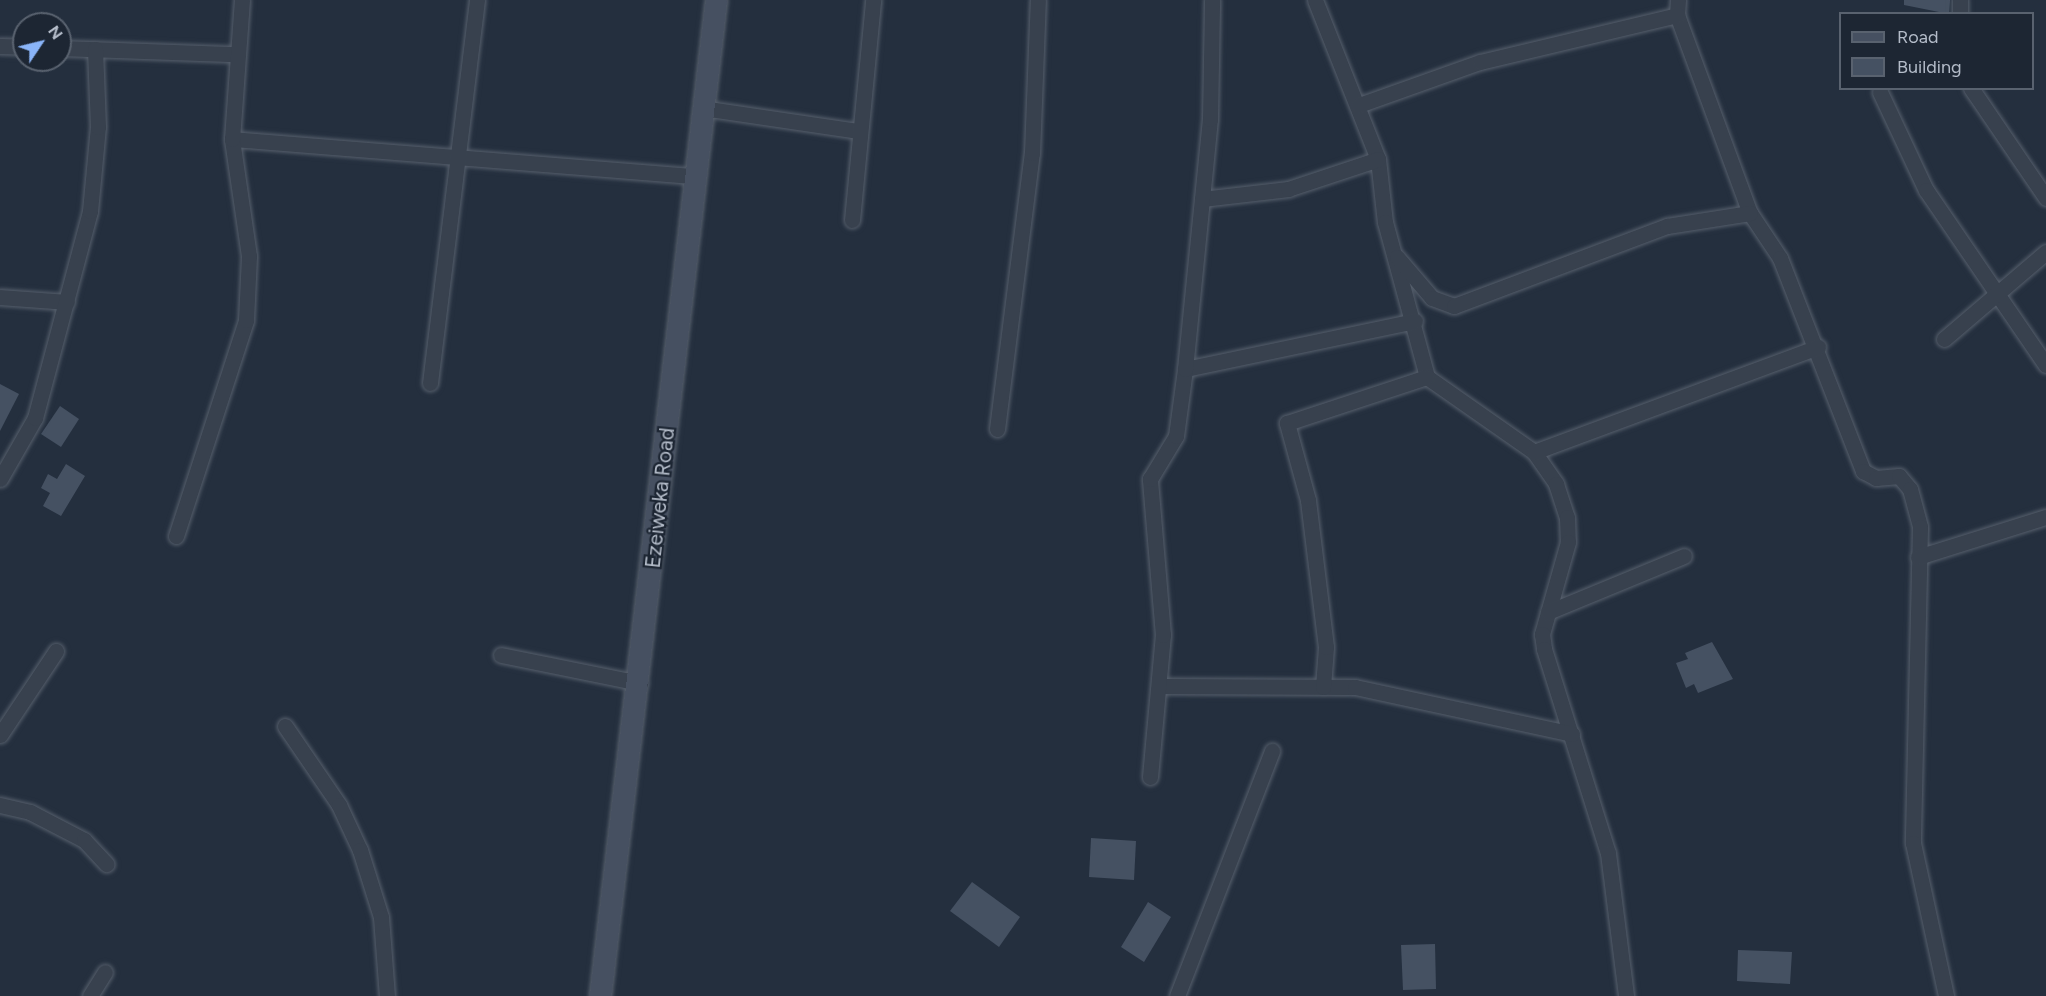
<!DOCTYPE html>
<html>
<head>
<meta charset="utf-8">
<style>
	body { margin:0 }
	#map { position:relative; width:2046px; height:996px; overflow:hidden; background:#242f3e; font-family:Figtree,sans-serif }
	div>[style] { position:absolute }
	.building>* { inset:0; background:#455162 }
	.roads { filter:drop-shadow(0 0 2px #565f6c) drop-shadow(0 0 2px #565f6c) }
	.minor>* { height:15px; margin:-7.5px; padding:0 7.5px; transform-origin:7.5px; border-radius:7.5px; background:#38414e }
	.secondary>* { height:21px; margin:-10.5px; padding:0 10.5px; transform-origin:10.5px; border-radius:10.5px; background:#465061 }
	span { translate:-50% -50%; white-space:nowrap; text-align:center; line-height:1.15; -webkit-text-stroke:4.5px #1d2633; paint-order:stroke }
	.street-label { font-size:21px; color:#b4bcc9 }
	.legend { position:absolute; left:1839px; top:12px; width:195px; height:78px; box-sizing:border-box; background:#1d2633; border:2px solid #59626f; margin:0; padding:8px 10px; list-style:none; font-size:18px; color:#b4bcc9 }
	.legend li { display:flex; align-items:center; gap:12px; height:30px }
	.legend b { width:30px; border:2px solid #59626f }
	.north { position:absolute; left:12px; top:12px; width:60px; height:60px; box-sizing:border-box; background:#1d2633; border:2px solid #59626f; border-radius:50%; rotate:55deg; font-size:16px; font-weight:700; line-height:24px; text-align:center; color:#b4bcc9 }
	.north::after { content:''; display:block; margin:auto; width:21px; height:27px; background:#8ab4f8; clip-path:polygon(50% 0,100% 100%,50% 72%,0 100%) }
</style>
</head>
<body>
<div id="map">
	<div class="building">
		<div style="clip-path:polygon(1904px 0,1950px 0,1949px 14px,1904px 5px)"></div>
		<div style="clip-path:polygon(0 384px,19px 394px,0 431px)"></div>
		<div style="clip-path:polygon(60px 406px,79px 419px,61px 447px,41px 434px)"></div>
		<div style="clip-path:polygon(66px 464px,85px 476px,61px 516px,43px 506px,50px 493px,41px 488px,48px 474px,57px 479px)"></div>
		<div style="clip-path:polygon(1712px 642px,1733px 679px,1698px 693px,1694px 684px,1686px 688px,1676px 663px,1688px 659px,1685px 653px)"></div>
		<div style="clip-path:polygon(1091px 838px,1136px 841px,1134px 880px,1089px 877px)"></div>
		<div style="clip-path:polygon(972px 882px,1020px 917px,999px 947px,950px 911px)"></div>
		<div style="clip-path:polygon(1148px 902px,1171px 917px,1144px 962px,1121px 947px)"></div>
		<div style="clip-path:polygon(1435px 944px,1436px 989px,1403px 990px,1401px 945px)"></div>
		<div style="clip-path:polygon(1738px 950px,1792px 952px,1790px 984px,1737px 981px)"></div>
	</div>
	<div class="roads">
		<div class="minor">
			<div style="left:1315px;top:0;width:171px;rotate:68.4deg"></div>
			<div style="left:1378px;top:159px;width:63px;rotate:83.7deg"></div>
			<div style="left:1385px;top:222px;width:161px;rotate:74.8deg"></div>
			<div style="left:1427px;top:377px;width:131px;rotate:35deg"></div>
			<div style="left:1534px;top:452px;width:39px;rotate:55deg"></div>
			<div style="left:1556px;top:484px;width:35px;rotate:72deg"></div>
			<div style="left:1567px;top:517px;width:25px;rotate:88deg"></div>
			<div style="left:1568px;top:542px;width:96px;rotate:105.8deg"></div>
			<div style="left:1542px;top:634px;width:15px;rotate:82deg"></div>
			<div style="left:1544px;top:649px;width:214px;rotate:72.6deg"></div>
			<div style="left:1608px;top:853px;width:144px;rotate:82.8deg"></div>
			<div style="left:1678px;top:0;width:15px;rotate:94deg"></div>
			<div style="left:1677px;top:15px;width:211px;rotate:69.8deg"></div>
			<div style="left:1750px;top:213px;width:54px;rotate:56.3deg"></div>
			<div style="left:1780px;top:258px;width:229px;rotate:68.7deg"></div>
			<div style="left:1863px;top:471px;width:15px;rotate:28deg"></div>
			<div style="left:1876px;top:478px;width:23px;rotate:-5deg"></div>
			<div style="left:1899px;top:476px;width:17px;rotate:50deg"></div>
			<div style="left:1910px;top:489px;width:39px;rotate:75deg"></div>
			<div style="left:1920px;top:527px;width:316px;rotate:91.3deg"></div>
			<div style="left:1913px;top:843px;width:157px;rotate:77.8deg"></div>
			<div style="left:1960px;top:0;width:14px;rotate:90deg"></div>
			<div style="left:0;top:46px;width:24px;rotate:2deg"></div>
			<div style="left:60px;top:48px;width:176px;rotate:2deg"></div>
			<div style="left:1971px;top:88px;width:133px;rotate:55.7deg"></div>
			<div style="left:1880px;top:92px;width:108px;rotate:64.9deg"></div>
			<div style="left:1926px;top:190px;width:212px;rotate:55.6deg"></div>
			<div style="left:1359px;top:105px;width:128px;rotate:-19.6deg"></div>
			<div style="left:1480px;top:62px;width:203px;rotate:-13.4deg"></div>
			<div style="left:702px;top:108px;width:158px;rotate:8.4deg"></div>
			<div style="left:232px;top:139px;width:463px;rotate:4.6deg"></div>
			<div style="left:1202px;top:199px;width:87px;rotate:-6.6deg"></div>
			<div style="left:1288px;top:189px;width:95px;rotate:-18.4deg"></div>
			<div style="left:852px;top:220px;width:221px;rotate:-84.5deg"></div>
			<div style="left:1397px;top:257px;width:54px;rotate:49.5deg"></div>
			<div style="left:1432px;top:298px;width:23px;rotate:20deg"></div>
			<div style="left:1454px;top:306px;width:228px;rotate:-20.6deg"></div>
			<div style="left:1667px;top:226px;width:84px;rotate:-8.9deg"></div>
			<div style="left:0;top:297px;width:67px;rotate:4.3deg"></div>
			<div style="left:1944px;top:339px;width:134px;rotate:-40.5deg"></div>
			<div style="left:1185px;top:369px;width:235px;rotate:-11.8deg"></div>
			<div style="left:430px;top:383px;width:386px;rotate:-83deg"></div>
			<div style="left:997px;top:429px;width:278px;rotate:-82.8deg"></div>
			<div style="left:1032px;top:153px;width:153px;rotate:-87.8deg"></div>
			<div style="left:1534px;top:452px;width:303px;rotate:-20.3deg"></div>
			<div style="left:0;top:479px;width:70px;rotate:-60.2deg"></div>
			<div style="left:35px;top:418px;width:214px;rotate:-75.1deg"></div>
			<div style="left:90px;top:211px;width:84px;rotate:-84.6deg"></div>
			<div style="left:98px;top:127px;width:78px;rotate:-92.2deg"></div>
			<div style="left:176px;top:536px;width:227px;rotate:-72deg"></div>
			<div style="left:246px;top:320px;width:64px;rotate:-87.3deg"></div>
			<div style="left:249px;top:256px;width:118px;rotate:-98.3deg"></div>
			<div style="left:232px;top:139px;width:139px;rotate:-85.9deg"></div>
			<div style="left:1918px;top:557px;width:134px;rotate:-17.4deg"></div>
			<div style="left:1548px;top:612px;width:147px;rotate:-22.4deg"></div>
			<div style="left:501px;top:655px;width:142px;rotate:11.4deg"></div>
			<div style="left:1159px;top:686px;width:196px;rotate:0.3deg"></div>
			<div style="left:1355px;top:687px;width:222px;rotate:12.2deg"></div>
			<div style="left:1323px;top:687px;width:40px;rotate:-85.7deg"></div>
			<div style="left:1326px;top:647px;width:148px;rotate:-97deg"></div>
			<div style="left:1308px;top:500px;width:80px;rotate:-105.3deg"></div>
			<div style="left:1287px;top:423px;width:147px;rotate:-18.2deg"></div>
			<div style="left:285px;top:726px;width:96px;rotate:55.6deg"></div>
			<div style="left:339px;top:805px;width:50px;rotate:65deg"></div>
			<div style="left:360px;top:850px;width:70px;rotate:72.6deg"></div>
			<div style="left:381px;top:917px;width:79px;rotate:85.7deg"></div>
			<div style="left:0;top:735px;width:101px;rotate:-56.3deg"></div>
			<div style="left:1150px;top:777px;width:143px;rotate:-84.8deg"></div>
			<div style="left:1163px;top:635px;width:157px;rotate:-94.8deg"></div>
			<div style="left:1150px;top:479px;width:50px;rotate:-58.8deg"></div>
			<div style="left:1176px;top:436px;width:68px;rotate:-82.3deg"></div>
			<div style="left:1185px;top:369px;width:251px;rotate:-84.3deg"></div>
			<div style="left:1210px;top:119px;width:119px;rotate:-89deg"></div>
			<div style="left:0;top:805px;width:31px;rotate:13deg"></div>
			<div style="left:30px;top:812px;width:61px;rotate:27.4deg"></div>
			<div style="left:84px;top:840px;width:33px;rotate:47deg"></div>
			<div style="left:90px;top:996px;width:28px;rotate:-58deg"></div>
			<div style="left:1177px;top:996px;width:263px;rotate:-68.8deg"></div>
		</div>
		<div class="secondary">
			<div style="left:600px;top:996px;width:1003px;rotate:-83.36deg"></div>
		</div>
	</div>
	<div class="street-label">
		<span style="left:660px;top:498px;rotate:-84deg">Ezeiweka Road</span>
	</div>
	<ul class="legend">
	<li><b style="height:8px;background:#465061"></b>Road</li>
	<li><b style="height:16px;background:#455162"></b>Building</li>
	</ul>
	<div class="north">N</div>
</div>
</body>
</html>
